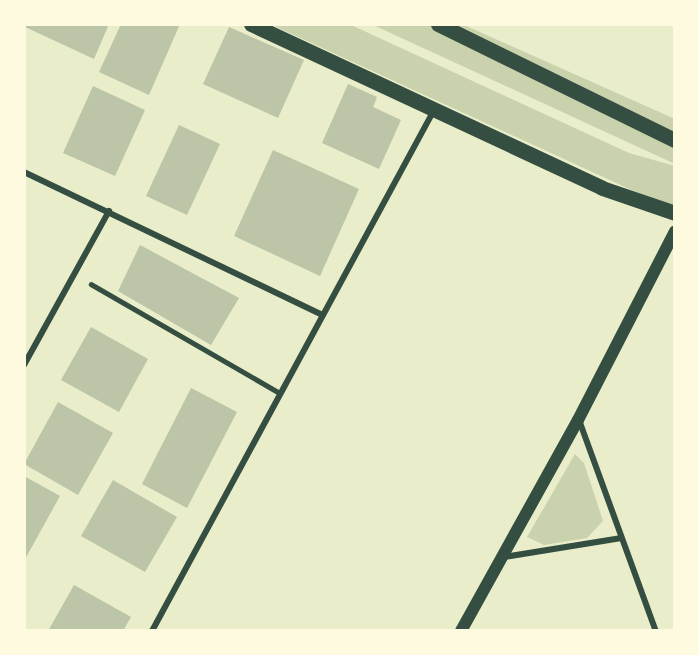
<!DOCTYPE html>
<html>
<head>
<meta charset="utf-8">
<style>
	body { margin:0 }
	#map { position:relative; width:699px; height:655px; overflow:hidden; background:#e9edc9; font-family:"Golos Text",sans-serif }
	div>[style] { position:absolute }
	.green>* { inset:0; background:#cad2ad }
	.building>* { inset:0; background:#bcc5a7 }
	.service>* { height:4.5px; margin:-2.25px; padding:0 2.25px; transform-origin:2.25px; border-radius:2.25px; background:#344e41 }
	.minor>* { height:6px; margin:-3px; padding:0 3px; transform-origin:3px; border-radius:3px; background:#344e41 }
	.secondary>* { height:12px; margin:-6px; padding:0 6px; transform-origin:6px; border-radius:6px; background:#344e41 }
	.primary>* { height:15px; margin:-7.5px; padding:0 7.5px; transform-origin:7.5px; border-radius:7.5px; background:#344e41 }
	span { translate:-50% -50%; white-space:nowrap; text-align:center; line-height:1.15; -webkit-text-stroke:4.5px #fefae0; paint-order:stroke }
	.frame { position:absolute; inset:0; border:26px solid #fefae0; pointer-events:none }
</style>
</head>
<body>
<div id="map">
	<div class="green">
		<div style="clip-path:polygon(270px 24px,349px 24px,629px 153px,675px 166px,675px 210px)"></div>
		<div style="clip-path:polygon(371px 24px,462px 24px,675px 119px,675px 164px)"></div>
		<div style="clip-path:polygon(575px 454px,584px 463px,603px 521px,587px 538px,544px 545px,527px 537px)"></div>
	</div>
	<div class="building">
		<div style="clip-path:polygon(26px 24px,109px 24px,94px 59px,25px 27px)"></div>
		<div style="clip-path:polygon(121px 24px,180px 24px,149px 95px,99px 72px)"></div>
		<div style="clip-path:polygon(229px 27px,304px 60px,278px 118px,203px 84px)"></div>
		<div style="clip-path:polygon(348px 84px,377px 97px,373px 107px,401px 120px,379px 169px,322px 143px)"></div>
		<div style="clip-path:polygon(93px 86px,145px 110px,115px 176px,63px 153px)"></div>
		<div style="clip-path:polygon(179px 125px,220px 144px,187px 215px,146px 196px)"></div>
		<div style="clip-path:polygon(273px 150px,359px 189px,320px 276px,234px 236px)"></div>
		<div style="clip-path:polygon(140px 245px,239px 298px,211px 345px,118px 291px)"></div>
		<div style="clip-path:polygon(91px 327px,148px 359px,119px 412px,61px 380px)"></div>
		<div style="clip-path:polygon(191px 388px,237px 412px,187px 508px,142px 484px)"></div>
		<div style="clip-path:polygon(58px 402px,113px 433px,78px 495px,24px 464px)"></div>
		<div style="clip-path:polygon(24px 476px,60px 496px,24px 561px)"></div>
		<div style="clip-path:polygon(113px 480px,177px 517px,145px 572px,81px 536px)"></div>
		<div style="clip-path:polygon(74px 585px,131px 617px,123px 631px,48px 631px)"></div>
	</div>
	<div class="service">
		<div style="left:91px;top:284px;width:218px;rotate:30deg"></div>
	</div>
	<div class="minor">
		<div style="left:24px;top:172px;width:331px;rotate:25.6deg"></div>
		<div style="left:24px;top:365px;width:176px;rotate:-61.1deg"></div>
		<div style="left:579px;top:420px;width:225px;rotate:70deg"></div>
		<div style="left:504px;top:557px;width:119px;rotate:-9.2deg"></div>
		<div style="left:152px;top:631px;width:592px;rotate:-61.57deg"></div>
	</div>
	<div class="secondary">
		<div style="left:461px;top:631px;width:241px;rotate:-61deg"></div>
		<div style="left:578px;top:420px;width:212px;rotate:-62.8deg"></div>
	</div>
	<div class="primary">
		<div style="left:251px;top:24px;width:387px;rotate:25deg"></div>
		<div style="left:602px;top:188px;width:77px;rotate:18.9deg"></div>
		<div style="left:438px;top:24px;width:264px;rotate:26.1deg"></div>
	</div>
	<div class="frame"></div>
</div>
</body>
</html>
